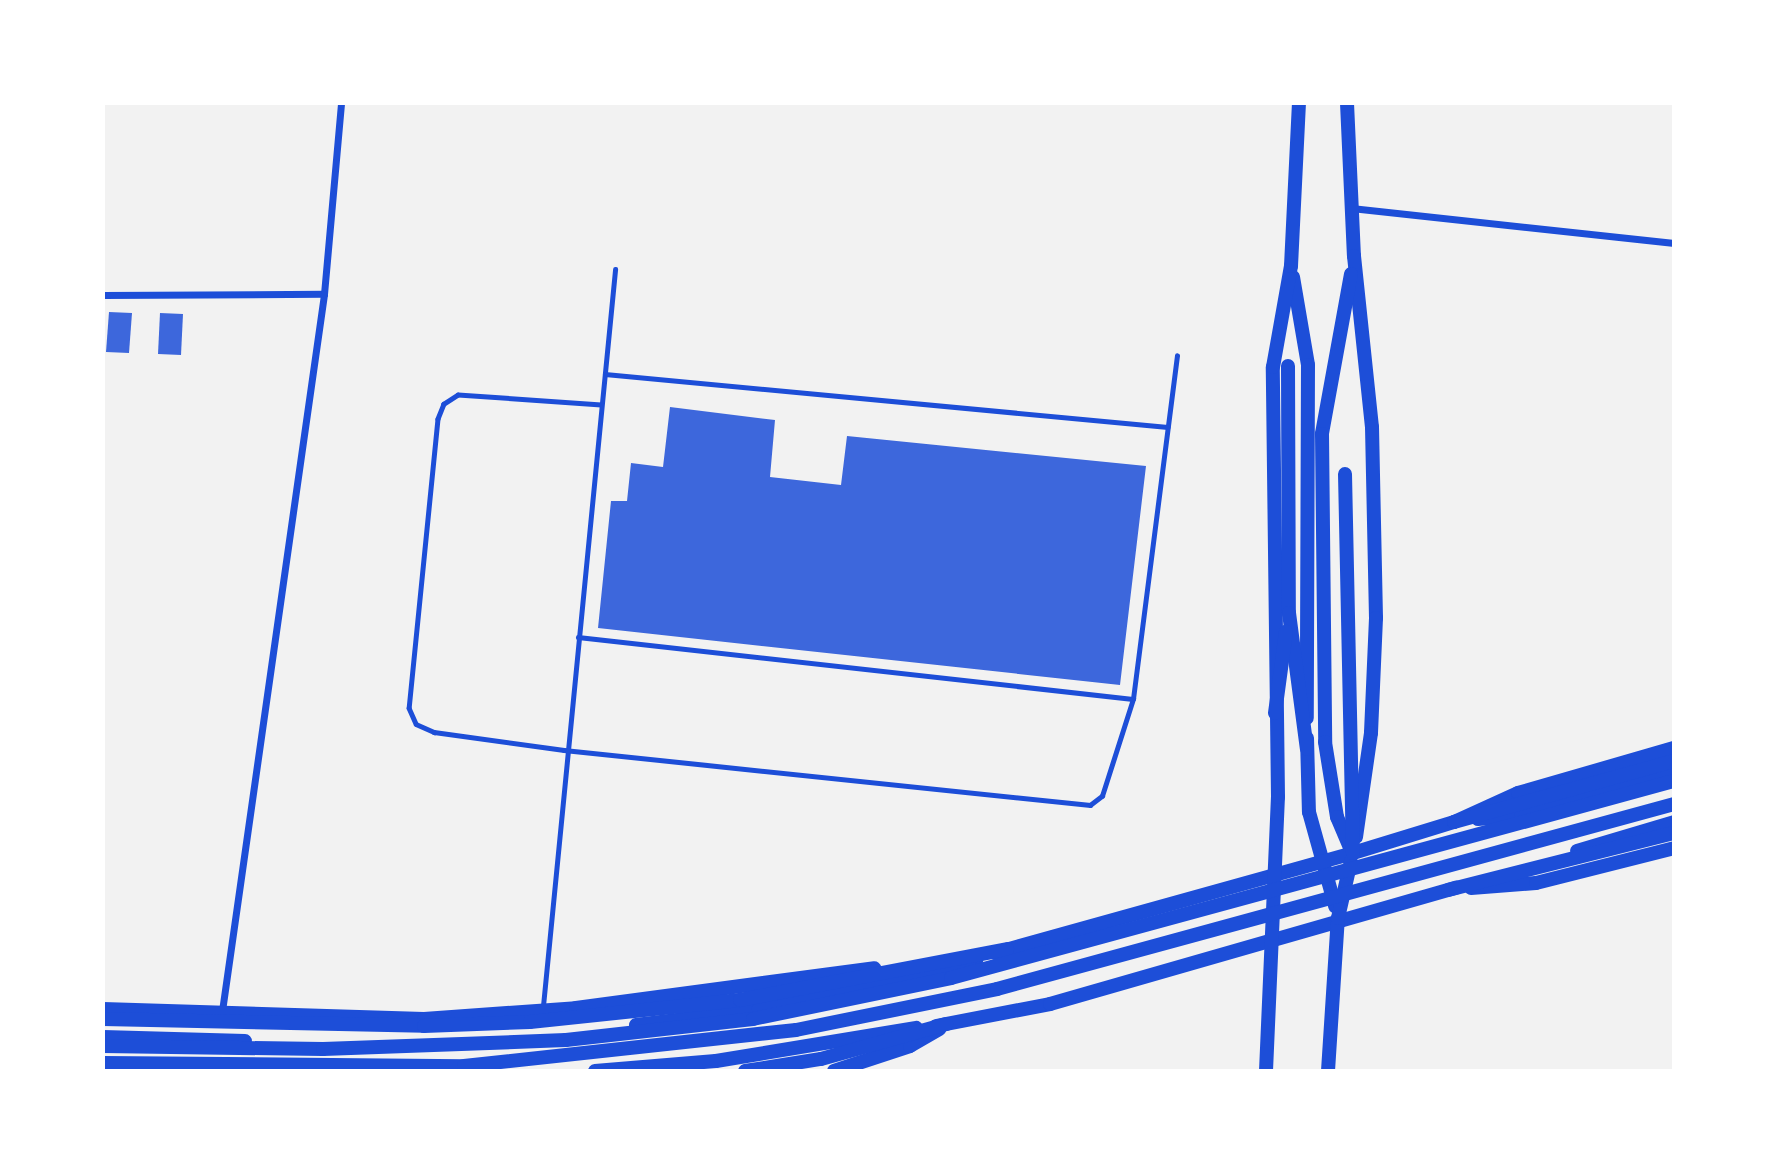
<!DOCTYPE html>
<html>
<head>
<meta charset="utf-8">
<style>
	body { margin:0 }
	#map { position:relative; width:1777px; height:1174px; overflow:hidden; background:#f2f2f2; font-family:Signika,sans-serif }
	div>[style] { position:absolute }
	.building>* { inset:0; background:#3d67dc }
	.service>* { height:4.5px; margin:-2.25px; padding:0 2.25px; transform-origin:2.25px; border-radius:2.25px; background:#1d4ed8 }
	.minor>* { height:7px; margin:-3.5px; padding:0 3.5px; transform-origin:3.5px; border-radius:3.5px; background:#1d4ed8 }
	.primary>* { height:14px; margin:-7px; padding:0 7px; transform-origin:7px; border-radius:7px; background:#1d4ed8 }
	.trunk>* { height:14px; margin:-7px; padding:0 7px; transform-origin:7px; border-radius:7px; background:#1d4ed8 }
	span { translate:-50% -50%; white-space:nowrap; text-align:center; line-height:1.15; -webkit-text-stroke:7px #fff; paint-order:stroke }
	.frame { position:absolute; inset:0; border:105px solid #fff; pointer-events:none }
</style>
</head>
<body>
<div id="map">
	<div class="building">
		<div style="clip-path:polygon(109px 312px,132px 313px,129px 353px,106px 352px)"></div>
		<div style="clip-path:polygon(160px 313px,183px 314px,181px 355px,158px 354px)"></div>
		<div style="clip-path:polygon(670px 407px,775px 420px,770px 477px,841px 485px,847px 436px,1146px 466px,1120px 685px,598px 628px,611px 501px,627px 501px,631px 463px,663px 467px)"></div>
	</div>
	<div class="service">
		<div style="left:605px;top:374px;width:565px;rotate:5.38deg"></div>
		<div style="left:601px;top:405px;width:143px;rotate:-176deg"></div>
		<div style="left:458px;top:395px;width:17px;rotate:147deg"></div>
		<div style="left:444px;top:404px;width:16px;rotate:112deg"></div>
		<div style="left:438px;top:419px;width:290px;rotate:95.7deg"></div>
		<div style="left:409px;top:708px;width:17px;rotate:66deg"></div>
		<div style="left:416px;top:724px;width:20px;rotate:24deg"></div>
		<div style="left:434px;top:732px;width:131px;rotate:7.9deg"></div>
		<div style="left:564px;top:750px;width:529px;rotate:5.97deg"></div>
		<div style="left:1090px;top:805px;width:15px;rotate:-37deg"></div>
		<div style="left:1102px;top:796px;width:102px;rotate:-72.3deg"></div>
		<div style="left:1133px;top:699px;width:346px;rotate:-82.7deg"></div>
		<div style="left:578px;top:637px;width:558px;rotate:6.37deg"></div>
		<div style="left:543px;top:1006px;width:740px;rotate:-84.41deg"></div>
	</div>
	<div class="minor">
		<div style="left:1351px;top:208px;width:325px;rotate:6.2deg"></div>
		<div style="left:103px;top:295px;width:221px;rotate:-0.3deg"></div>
		<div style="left:222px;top:1011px;width:724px;rotate:-81.9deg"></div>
		<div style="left:324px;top:294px;width:192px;rotate:-84.9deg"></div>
	</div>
	<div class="primary">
		<div style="left:1347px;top:103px;width:153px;rotate:87.4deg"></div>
		<div style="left:1354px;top:256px;width:172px;rotate:84deg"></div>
		<div style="left:1372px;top:427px;width:191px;rotate:88.8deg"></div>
		<div style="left:1376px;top:618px;width:115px;rotate:92.5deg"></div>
		<div style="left:1371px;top:733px;width:105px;rotate:98.2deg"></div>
		<div style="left:1351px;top:274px;width:163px;rotate:100.3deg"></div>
		<div style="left:1322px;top:434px;width:308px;rotate:89.4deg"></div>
		<div style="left:1325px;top:742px;width:76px;rotate:80.9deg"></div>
		<div style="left:1337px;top:817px;width:38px;rotate:67deg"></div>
		<div style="left:1293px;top:277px;width:89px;rotate:80.3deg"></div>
		<div style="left:1308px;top:365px;width:353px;rotate:90.2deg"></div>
		<div style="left:1307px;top:738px;width:74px;rotate:88.5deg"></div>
		<div style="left:1309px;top:812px;width:98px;rotate:74.5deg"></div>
		<div style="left:1478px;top:819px;width:43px;rotate:-5.3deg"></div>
		<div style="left:1521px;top:815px;width:159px;rotate:-15.7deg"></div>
		<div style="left:1577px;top:851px;width:101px;rotate:-16.6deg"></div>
		<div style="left:1471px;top:888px;width:65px;rotate:-4.4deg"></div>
		<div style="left:1536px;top:883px;width:142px;rotate:-14.2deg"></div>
		<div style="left:995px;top:953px;width:372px;rotate:-15.6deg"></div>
		<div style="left:1353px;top:853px;width:106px;rotate:-17.1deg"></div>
		<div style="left:1454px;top:822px;width:70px;rotate:-24.4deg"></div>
		<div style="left:1518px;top:793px;width:162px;rotate:-16.1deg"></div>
		<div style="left:103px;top:1009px;width:321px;rotate:1.8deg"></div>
		<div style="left:424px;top:1019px;width:152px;rotate:-4.1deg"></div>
		<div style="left:576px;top:1008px;width:301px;rotate:-7.6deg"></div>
		<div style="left:636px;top:1025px;width:123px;rotate:-7deg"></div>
		<div style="left:758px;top:1010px;width:224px;rotate:-12.9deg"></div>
		<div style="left:936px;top:1026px;width:116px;rotate:-10.9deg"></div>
		<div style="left:1050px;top:1004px;width:423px;rotate:-16deg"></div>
		<div style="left:103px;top:1037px;width:142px;rotate:1.6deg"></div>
		<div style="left:595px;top:1071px;width:121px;rotate:-4.7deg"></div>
		<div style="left:716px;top:1061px;width:203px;rotate:-9.4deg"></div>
		<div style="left:834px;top:1071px;width:80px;rotate:-18.2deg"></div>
		<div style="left:910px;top:1046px;width:34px;rotate:-30deg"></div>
		<div style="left:1266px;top:1071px;width:274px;rotate:-87.5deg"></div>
		<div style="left:1278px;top:797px;width:430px;rotate:-90.7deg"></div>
		<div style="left:1273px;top:367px;width:103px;rotate:-79.9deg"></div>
		<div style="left:1291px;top:266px;width:163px;rotate:-87.2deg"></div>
		<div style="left:1328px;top:1071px;width:153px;rotate:-86.3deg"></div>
		<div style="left:1338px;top:918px;width:58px;rotate:-77.2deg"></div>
	</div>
	<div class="trunk">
		<div style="left:1288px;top:366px;width:247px;rotate:89.8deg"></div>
		<div style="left:1289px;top:613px;width:137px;rotate:82.5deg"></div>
		<div style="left:1345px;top:474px;width:379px;rotate:88.8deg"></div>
		<div style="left:1275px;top:713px;width:82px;rotate:-82.3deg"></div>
		<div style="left:1454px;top:822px;width:228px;rotate:-15.5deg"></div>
		<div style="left:1448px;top:890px;width:233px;rotate:-14.2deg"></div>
		<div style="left:103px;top:1019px;width:321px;rotate:1.2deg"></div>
		<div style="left:424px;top:1026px;width:106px;rotate:-2.2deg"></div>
		<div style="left:530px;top:1022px;width:211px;rotate:-6deg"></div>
		<div style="left:740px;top:1000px;width:272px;rotate:-10.8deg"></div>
		<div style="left:103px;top:1046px;width:220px;rotate:0.8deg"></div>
		<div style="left:323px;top:1049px;width:243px;rotate:-2.1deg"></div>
		<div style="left:566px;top:1040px;width:188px;rotate:-6.4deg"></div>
		<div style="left:753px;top:1019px;width:202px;rotate:-11.7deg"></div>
		<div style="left:951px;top:978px;width:749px;rotate:-15.24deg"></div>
		<div style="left:103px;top:1063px;width:361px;rotate:0.5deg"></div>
		<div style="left:464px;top:1066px;width:334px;rotate:-6.2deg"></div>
		<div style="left:796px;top:1030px;width:205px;rotate:-11.5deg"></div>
		<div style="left:997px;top:989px;width:702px;rotate:-15.28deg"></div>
		<div style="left:745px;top:1071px;width:77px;rotate:-9deg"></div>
		<div style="left:821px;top:1059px;width:130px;rotate:-15.6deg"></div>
	</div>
	<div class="frame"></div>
</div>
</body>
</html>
